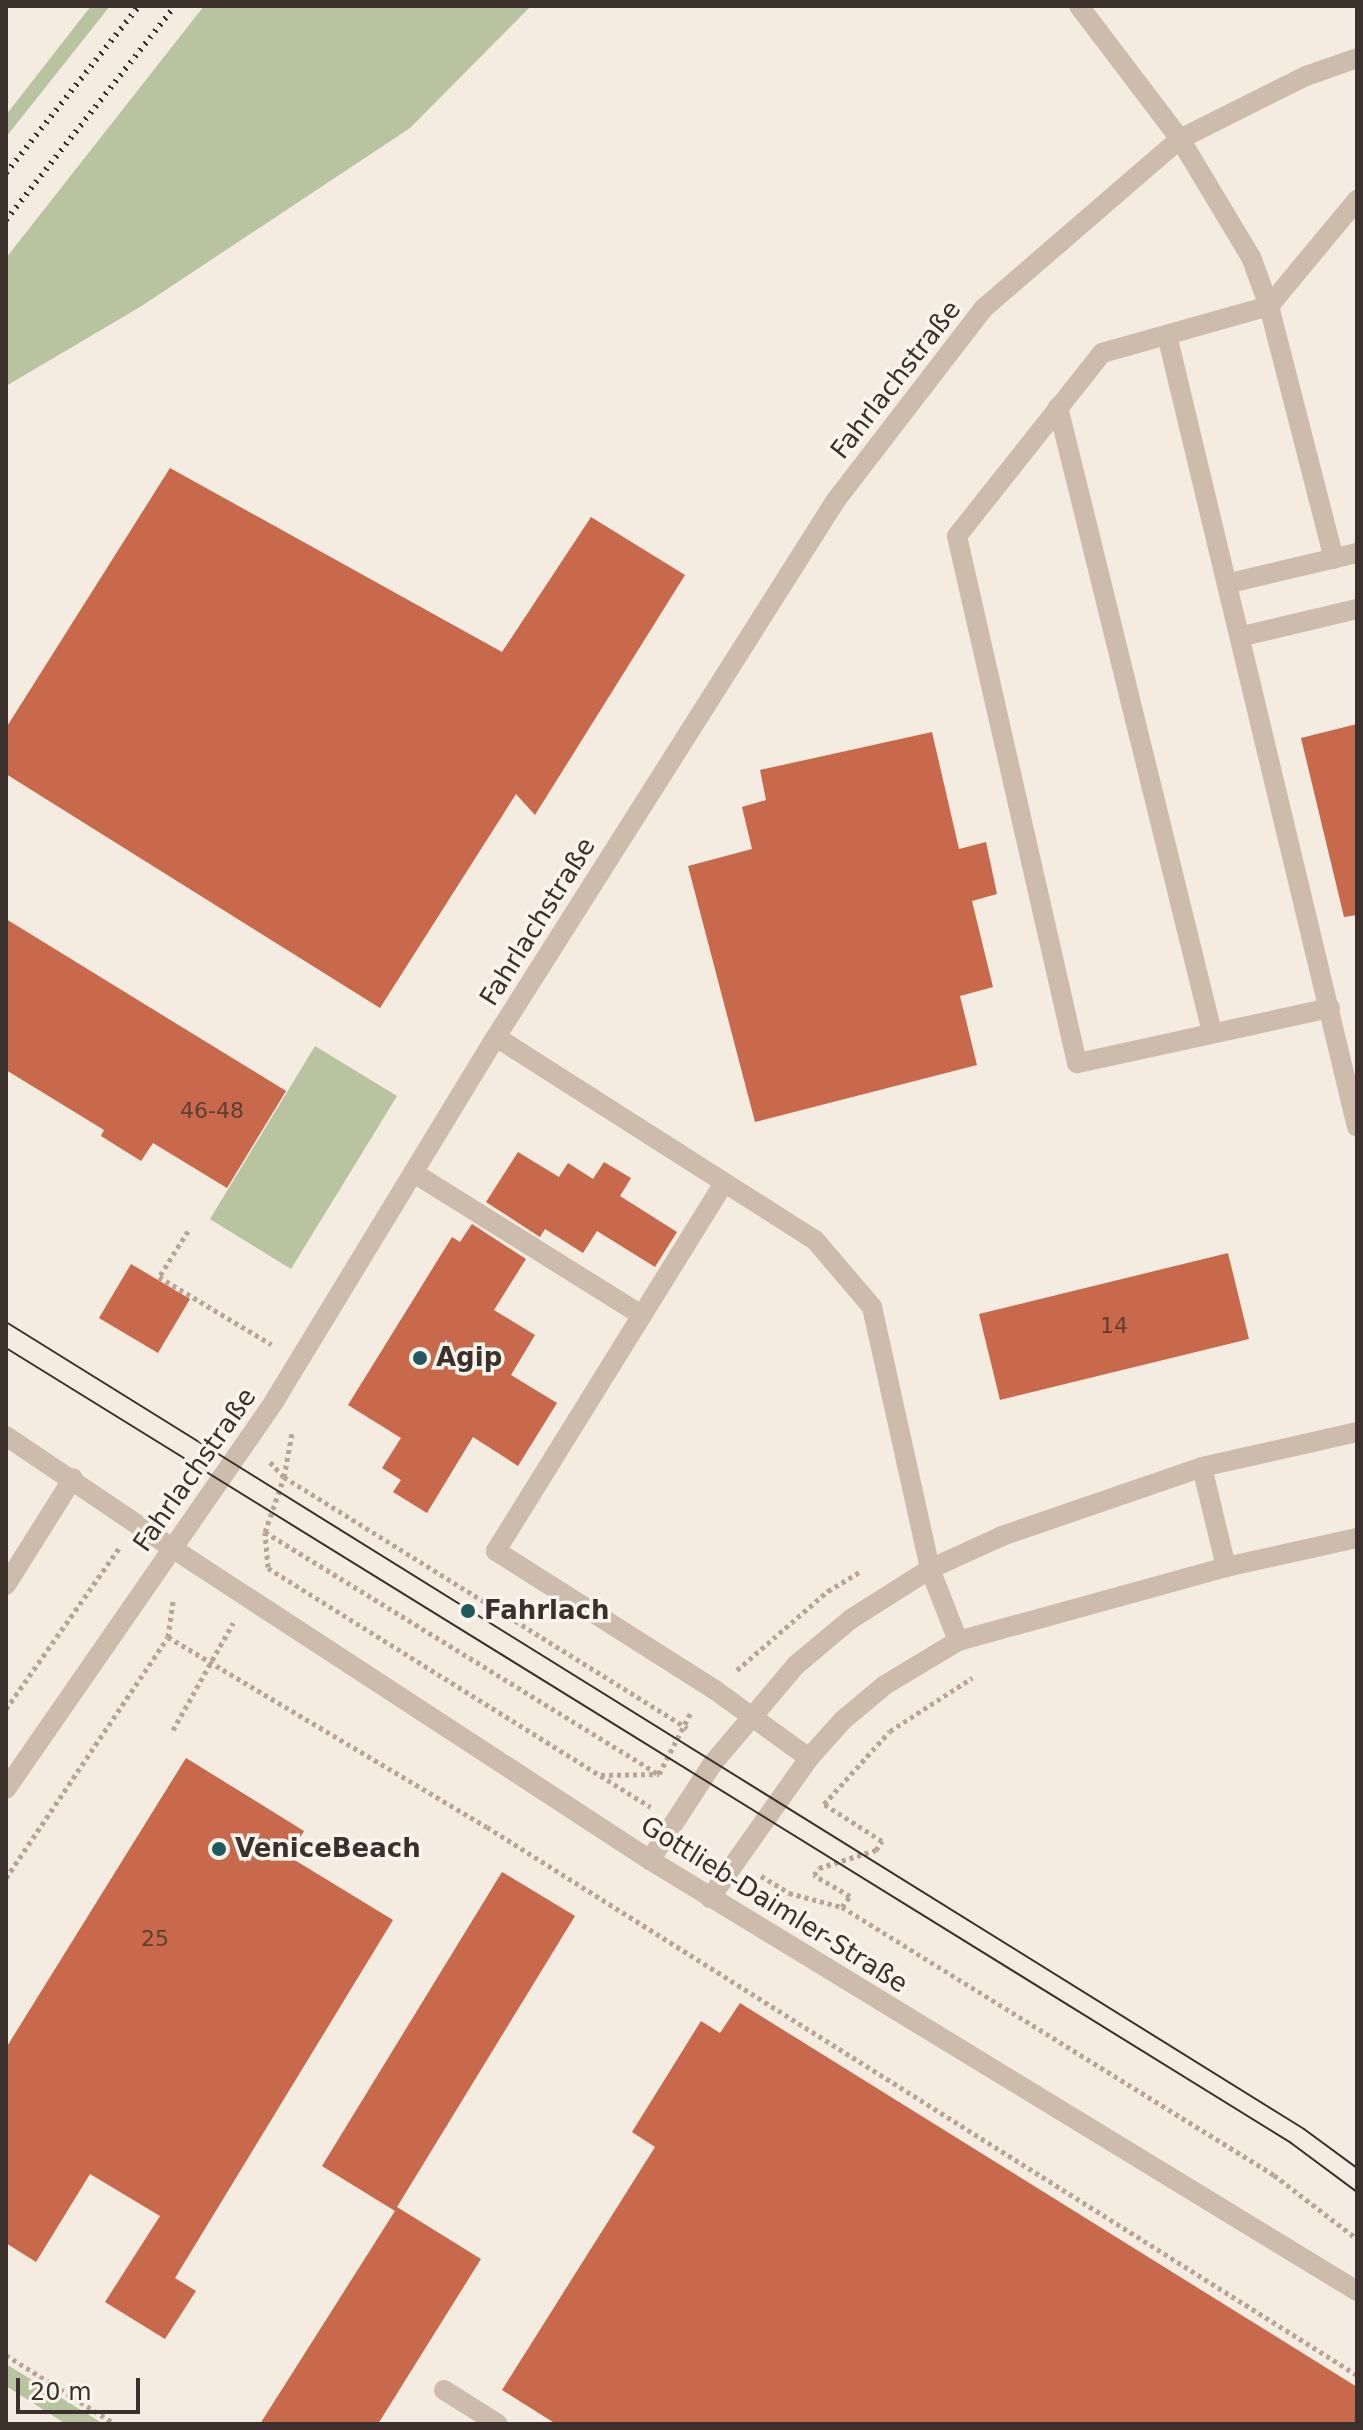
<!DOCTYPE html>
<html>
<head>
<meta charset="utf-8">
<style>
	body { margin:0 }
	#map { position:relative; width:1363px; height:2430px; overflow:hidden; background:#f4ebe1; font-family:"DejaVu Sans",sans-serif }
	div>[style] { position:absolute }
	.green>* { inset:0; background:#b8c4a0 }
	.building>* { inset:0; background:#c8694b }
	.path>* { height:5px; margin-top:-2.5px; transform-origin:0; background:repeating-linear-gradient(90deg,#b9a596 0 4px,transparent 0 8px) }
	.service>* { height:20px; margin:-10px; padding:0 10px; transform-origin:10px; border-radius:10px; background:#cdbbac }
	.minor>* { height:20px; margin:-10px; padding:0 10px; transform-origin:10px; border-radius:10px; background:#cdbbac }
	.tram>* { height:2px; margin:-1px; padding:0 1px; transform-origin:1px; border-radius:1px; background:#3b302b }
	.rail>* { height:6px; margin-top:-3px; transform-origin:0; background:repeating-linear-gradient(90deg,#3b302b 0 2px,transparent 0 8px) }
	.dots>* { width:22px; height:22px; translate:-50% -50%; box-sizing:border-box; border:4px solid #fbf5ee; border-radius:50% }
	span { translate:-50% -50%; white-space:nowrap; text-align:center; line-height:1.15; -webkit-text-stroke:7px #fbf5ee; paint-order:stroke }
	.number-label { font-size:22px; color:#5e3e33 }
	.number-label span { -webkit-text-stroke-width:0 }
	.street-label { font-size:26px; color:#3b302b }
	.poi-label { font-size:26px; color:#3b302b; font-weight:700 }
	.left { translate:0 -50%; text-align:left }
	.frame { position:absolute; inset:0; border:8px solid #3b302b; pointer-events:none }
	.scale { position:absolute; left:16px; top:2378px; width:124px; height:36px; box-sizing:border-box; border:4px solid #3b302b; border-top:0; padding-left:10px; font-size:24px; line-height:28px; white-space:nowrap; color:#3b302b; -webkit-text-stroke:6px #fbf5ee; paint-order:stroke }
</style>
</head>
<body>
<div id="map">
	<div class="green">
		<div style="clip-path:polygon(91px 6px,110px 6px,6px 137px,6px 115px)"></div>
		<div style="clip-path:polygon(204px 6px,531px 6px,410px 128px,140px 307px,6px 386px,6px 258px)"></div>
		<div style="clip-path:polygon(315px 1046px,397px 1096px,291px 1269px,210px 1219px)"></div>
		<div style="clip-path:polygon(6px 2364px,94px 2418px,103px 2424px,66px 2424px,6px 2386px)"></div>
	</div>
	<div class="building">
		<div style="clip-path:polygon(170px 468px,502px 652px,591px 517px,685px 575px,535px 815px,516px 794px,380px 1008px,6px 774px,6px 728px)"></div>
		<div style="clip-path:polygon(1357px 724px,1357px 915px,1344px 917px,1301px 738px)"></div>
		<div style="clip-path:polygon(932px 732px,959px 849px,986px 842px,997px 894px,972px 901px,993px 987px,960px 996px,977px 1065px,755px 1122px,688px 866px,752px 849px,742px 807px,766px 800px,760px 770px)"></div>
		<div style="clip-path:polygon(6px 919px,286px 1091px,227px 1188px,153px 1143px,141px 1161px,101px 1136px,104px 1130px,6px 1070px)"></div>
		<div style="clip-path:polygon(518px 1152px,559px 1177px,568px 1163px,593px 1179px,604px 1162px,631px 1178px,620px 1196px,677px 1232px,655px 1267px,597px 1231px,583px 1253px,545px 1229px,540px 1237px,486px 1202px)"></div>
		<div style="clip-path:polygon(472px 1224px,526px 1259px,494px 1310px,535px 1335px,511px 1375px,557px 1403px,518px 1466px,473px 1437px,427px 1513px,393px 1492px,401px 1480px,382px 1468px,401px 1438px,348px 1405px,452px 1237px,460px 1242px)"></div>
		<div style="clip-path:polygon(1228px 1253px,1249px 1339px,1000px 1400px,979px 1314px)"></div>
		<div style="clip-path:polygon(131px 1264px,190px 1299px,158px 1353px,99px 1318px)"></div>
		<div style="clip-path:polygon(186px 1758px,304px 1831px,288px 1856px,393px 1920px,175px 2278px,196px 2291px,165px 2339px,105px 2302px,160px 2216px,90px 2174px,36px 2262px,6px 2243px,6px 2048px)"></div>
		<div style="clip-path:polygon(502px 1872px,575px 1916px,397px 2207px,481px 2259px,378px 2424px,260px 2424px,395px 2211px,322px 2166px)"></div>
		<div style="clip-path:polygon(740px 2003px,1357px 2387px,1357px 2424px,556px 2424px,502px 2390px,655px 2147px,632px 2132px,701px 2021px,720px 2033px)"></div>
	</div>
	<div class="path">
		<div style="left:188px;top:1231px;width:54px;rotate:122.2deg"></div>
		<div style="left:159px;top:1277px;width:131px;rotate:30.9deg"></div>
		<div style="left:270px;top:1462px;width:21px;rotate:47deg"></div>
		<div style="left:284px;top:1477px;width:475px;rotate:31.9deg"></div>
		<div style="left:265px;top:1532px;width:462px;rotate:31.6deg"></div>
		<div style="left:268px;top:1567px;width:35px;rotate:-95deg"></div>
		<div style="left:265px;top:1532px;width:58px;rotate:-70.9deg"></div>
		<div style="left:284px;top:1477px;width:45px;rotate:-79.7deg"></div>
		<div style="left:268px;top:1568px;width:451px;rotate:32deg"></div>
		<div style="left:168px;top:1637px;width:371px;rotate:30.8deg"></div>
		<div style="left:487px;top:1827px;width:1028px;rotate:32.21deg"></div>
		<div style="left:737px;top:1670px;width:121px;rotate:-41deg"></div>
		<div style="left:828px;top:1591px;width:37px;rotate:-31deg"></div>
		<div style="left:6px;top:1709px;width:198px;rotate:-54.9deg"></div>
		<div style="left:173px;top:1730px;width:123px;rotate:-60.7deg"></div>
		<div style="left:601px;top:1775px;width:58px;rotate:-1deg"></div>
		<div style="left:659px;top:1774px;width:70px;rotate:-62.7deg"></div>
		<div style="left:761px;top:1876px;width:33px;rotate:31deg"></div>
		<div style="left:789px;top:1893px;width:55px;rotate:14.8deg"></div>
		<div style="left:842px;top:1907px;width:508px;rotate:31.81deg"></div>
		<div style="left:1274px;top:2175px;width:105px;rotate:37.6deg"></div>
		<div style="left:6px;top:1878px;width:290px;rotate:-56.1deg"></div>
		<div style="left:168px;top:1637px;width:36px;rotate:-82deg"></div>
		<div style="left:842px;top:1907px;width:14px;rotate:-54deg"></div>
		<div style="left:850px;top:1896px;width:42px;rotate:-149.7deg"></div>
		<div style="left:814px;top:1875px;width:9px;rotate:-54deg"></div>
		<div style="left:819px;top:1868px;width:60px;rotate:-17.5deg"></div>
		<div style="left:876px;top:1850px;width:11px;rotate:-56deg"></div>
		<div style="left:882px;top:1841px;width:69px;rotate:-147.5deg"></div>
		<div style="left:824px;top:1804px;width:98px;rotate:-47.9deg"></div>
		<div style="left:890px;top:1731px;width:98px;rotate:-32.9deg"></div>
		<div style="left:6px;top:2355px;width:129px;rotate:32.3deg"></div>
	</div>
	<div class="service">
		<div style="left:1180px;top:139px;width:138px;rotate:59deg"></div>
		<div style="left:1251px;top:257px;width:52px;rotate:69.8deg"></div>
		<div style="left:1269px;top:306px;width:261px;rotate:75.6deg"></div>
		<div style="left:1167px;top:335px;width:814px;rotate:76.51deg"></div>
		<div style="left:1058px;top:407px;width:644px;rotate:76.16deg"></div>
		<div style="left:1230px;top:583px;width:130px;rotate:-13.3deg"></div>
		<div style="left:1243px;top:636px;width:117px;rotate:-13.3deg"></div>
		<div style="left:1330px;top:1008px;width:259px;rotate:167.7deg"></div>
		<div style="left:1077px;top:1063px;width:540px;rotate:-102.83deg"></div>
		<div style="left:957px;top:536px;width:233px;rotate:-51.6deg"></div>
		<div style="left:1102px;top:353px;width:173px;rotate:-15.7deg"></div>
		<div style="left:1269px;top:306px;width:138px;rotate:-50.3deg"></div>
		<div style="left:496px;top:1037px;width:378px;rotate:32.5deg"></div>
		<div style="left:815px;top:1240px;width:88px;rotate:49.6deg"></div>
		<div style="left:872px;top:1307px;width:268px;rotate:77.5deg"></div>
		<div style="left:930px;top:1569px;width:77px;rotate:68.7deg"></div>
		<div style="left:414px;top:1173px;width:268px;rotate:32deg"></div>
		<div style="left:724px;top:1183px;width:433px;rotate:121.8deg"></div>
		<div style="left:496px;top:1551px;width:259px;rotate:32.4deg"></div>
		<div style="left:715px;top:1690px;width:116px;rotate:35.9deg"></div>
		<div style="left:6px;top:1436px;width:200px;rotate:34deg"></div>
		<div style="left:1202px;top:1467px;width:103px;rotate:76.5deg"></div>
		<div style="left:6px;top:1585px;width:126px;rotate:-57.9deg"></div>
		<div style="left:650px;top:1860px;width:116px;rotate:-57deg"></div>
		<div style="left:713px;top:1763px;width:128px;rotate:-49.7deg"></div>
		<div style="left:796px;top:1665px;width:72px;rotate:-39.9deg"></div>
		<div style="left:851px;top:1619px;width:93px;rotate:-32.3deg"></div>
		<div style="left:930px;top:1569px;width:79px;rotate:-24.6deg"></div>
		<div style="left:1002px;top:1536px;width:212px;rotate:-19deg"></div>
		<div style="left:1202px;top:1467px;width:159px;rotate:-12.7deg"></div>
		<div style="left:710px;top:1898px;width:171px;rotate:-54.7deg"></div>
		<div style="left:809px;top:1758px;width:51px;rotate:-48.2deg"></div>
		<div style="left:843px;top:1720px;width:55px;rotate:-39.8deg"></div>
		<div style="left:885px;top:1685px;width:85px;rotate:-31.1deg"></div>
		<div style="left:958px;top:1641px;width:278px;rotate:-15.4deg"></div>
		<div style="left:1226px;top:1567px;width:134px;rotate:-12.5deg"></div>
		<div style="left:444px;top:2390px;width:64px;rotate:32.2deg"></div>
	</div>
	<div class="minor">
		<div style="left:1079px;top:6px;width:167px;rotate:52.8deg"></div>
		<div style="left:172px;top:1548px;width:571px;rotate:33.13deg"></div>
		<div style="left:650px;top:1860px;width:828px;rotate:31.37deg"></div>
		<div style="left:6px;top:1789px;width:473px;rotate:-55.3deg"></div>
		<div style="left:275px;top:1400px;width:425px;rotate:-58.7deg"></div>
		<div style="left:496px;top:1037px;width:636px;rotate:-57.66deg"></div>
		<div style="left:836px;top:500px;width:242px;rotate:-52.4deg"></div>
		<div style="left:984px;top:308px;width:259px;rotate:-40.8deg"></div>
		<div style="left:1180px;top:139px;width:141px;rotate:-26.6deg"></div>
		<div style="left:1306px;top:76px;width:54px;rotate:-19.4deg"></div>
	</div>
	<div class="tram">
		<div style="left:6px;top:1322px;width:1528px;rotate:31.87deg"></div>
		<div style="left:1304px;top:2129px;width:66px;rotate:36.3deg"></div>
		<div style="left:6px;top:1348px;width:1511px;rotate:31.74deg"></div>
		<div style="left:1291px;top:2143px;width:82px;rotate:36.6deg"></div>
	</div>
	<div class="rail">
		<div style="left:6px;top:173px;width:213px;rotate:-51.5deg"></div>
		<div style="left:6px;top:220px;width:273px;rotate:-51.7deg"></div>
	</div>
	<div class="dots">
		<div style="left:420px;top:1358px;background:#1f5a5e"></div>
		<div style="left:468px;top:1611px;background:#1f5a5e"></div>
		<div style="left:219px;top:1849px;background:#1f5a5e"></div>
	</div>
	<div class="number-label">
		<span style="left:212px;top:1111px">46-48</span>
		<span style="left:1114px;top:1326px">14</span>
		<span style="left:155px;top:1939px">25</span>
	</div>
	<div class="street-label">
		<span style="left:896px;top:380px;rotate:-52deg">Fahrlachstraße</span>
		<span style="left:538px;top:922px;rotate:-58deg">Fahrlachstraße</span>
		<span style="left:195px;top:1470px;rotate:-55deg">Fahrlachstraße</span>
		<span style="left:774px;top:1905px;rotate:32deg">Gottlieb-Daimler-Straße</span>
	</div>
	<div class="poi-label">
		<span class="left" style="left:436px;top:1358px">Agip</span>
		<span class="left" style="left:484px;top:1611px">Fahrlach</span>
		<span class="left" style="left:235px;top:1849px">VeniceBeach</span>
	</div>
	<div class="frame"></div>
	<div class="scale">20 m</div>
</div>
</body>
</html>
